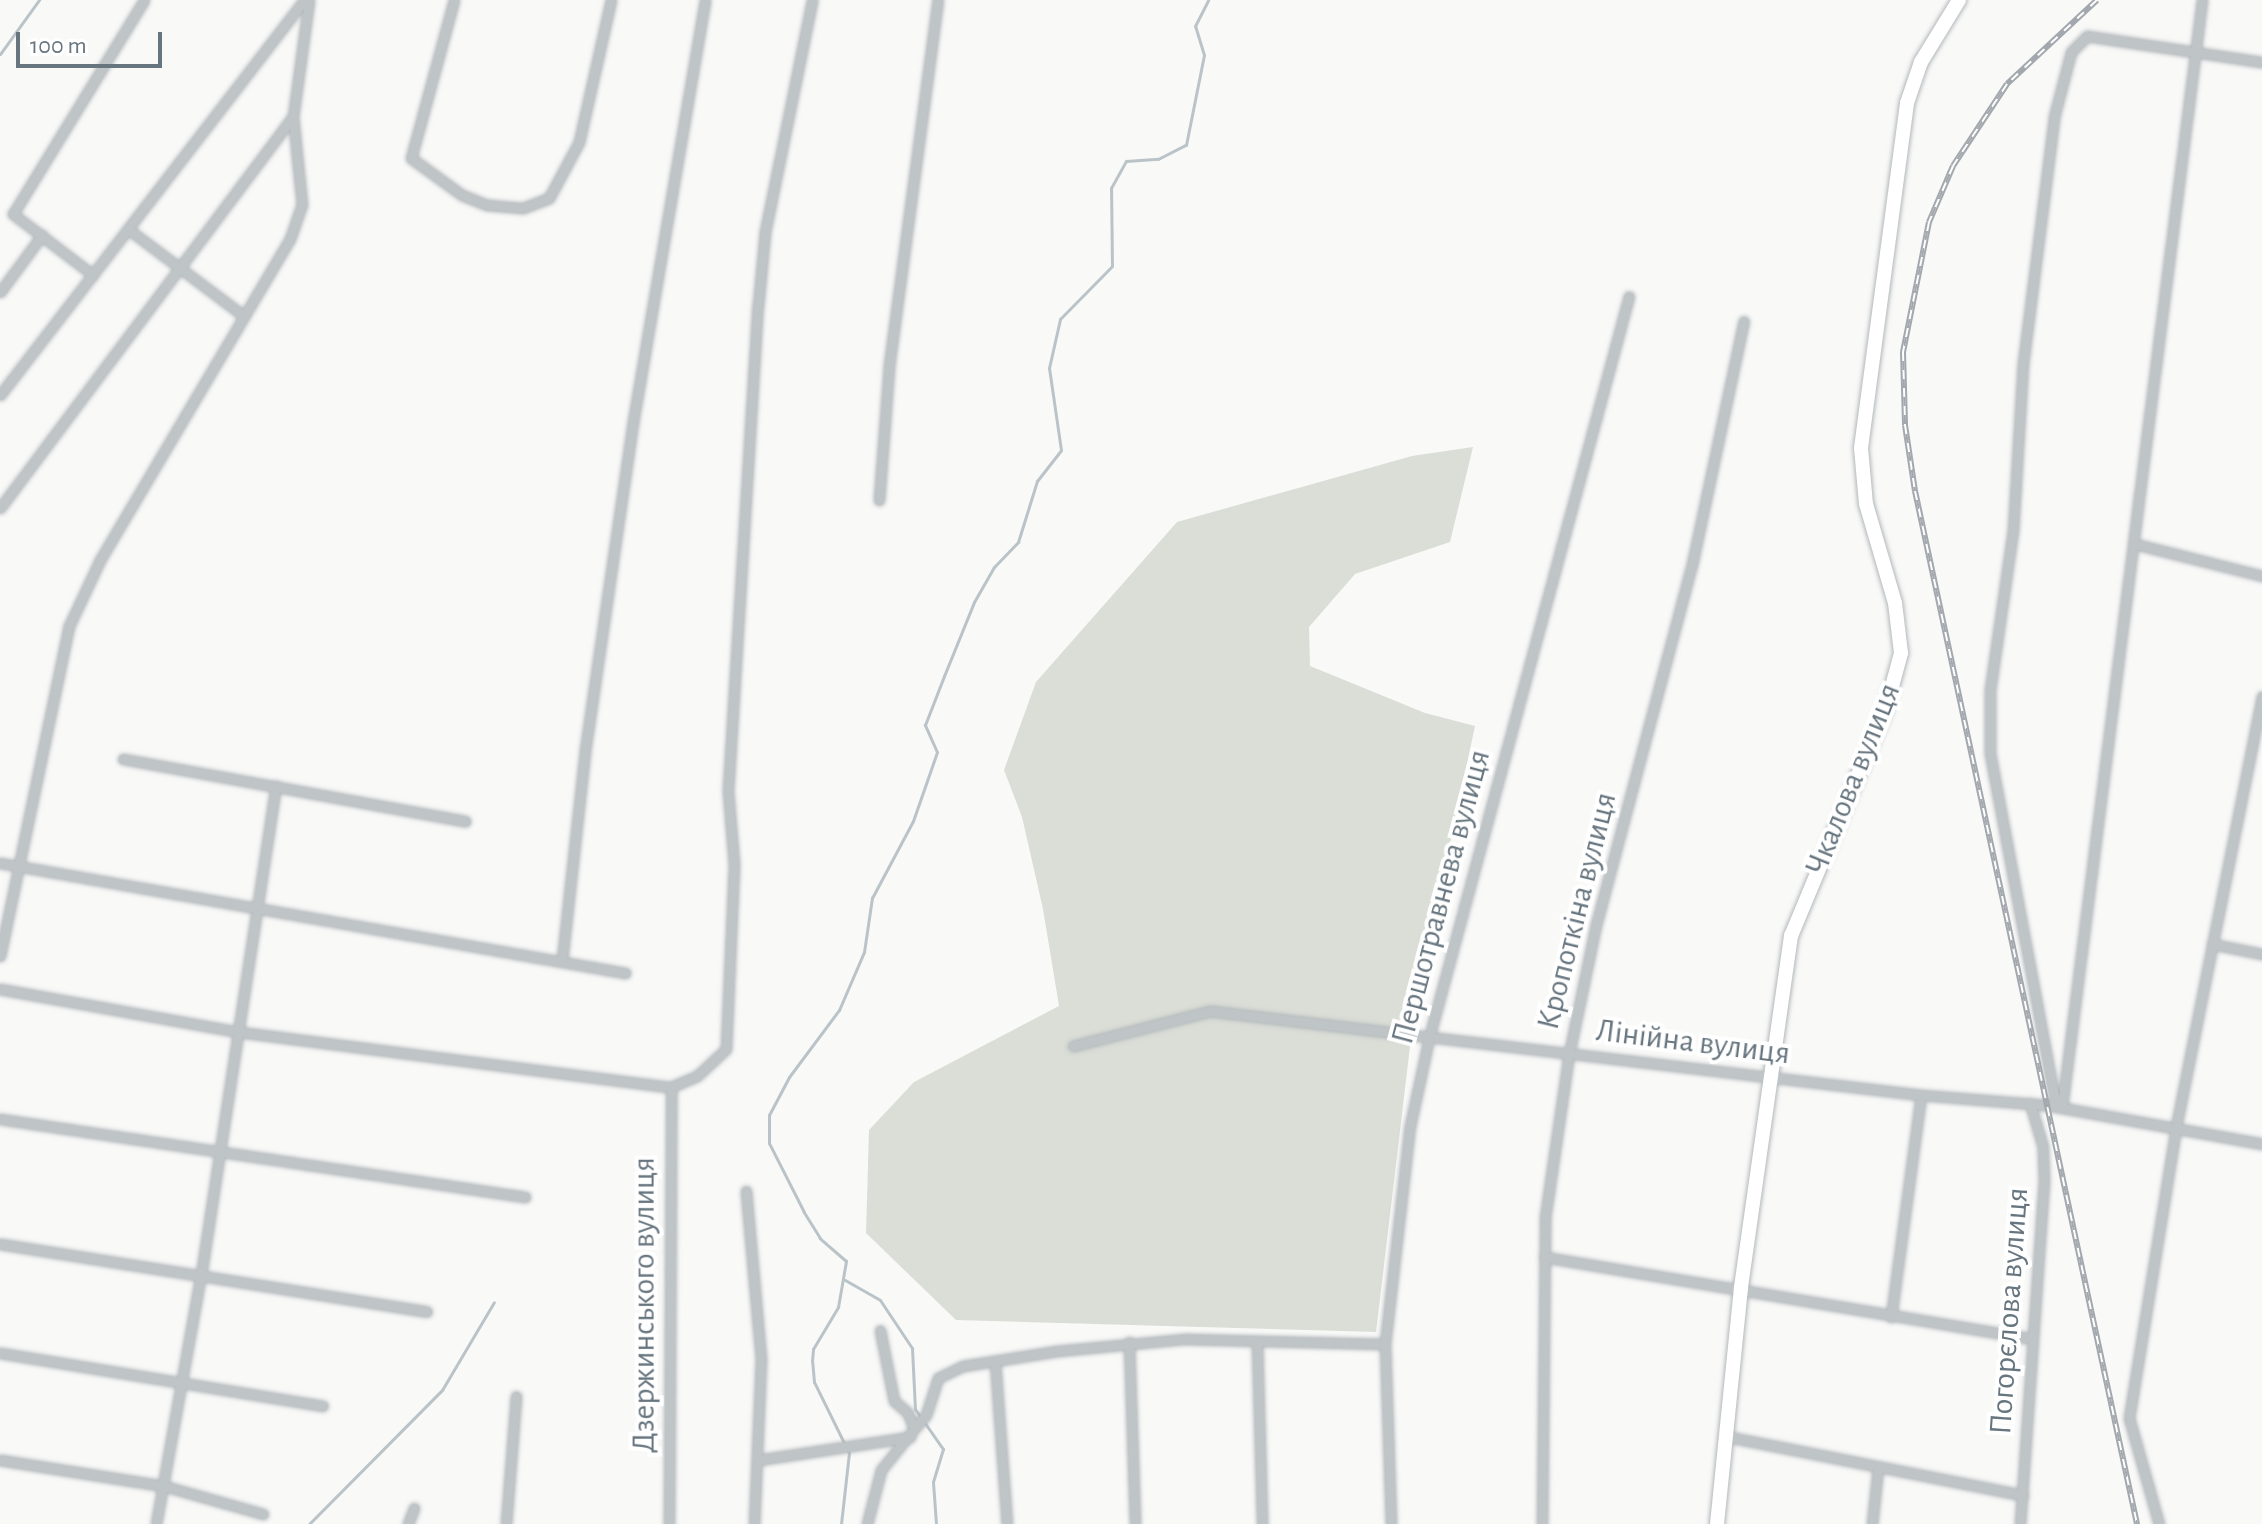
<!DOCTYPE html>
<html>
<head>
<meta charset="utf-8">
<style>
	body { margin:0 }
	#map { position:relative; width:2262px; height:1524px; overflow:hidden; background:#f9f9f8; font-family:"Alegreya Sans",sans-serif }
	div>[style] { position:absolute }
	.green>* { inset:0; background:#daded7 }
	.stream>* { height:3px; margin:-1.5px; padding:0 1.5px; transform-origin:1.5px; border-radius:1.5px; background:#bac4c8 }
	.roads { filter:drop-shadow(0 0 2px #b3b8bb) drop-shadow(0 0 2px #b3b8bb) }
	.minor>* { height:9px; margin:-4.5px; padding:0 4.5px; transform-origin:4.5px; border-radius:4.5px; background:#bfc4c7 }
	.primary>* { height:14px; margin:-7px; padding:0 7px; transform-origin:7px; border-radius:7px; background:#fff }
	.rail>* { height:6px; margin-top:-3px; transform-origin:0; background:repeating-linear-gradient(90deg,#fff 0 9px,#a2a8ad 0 18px); box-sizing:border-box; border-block:2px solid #a2a8ad }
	span { translate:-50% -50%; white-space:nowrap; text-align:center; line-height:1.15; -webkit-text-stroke:8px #fff; paint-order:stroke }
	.street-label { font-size:32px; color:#67757f }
	.scale { position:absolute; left:16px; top:32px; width:146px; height:36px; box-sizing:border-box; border:4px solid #67757f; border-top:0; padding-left:10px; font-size:24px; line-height:28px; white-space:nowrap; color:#67757f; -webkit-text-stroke:6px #fff; paint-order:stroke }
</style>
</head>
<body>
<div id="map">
	<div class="green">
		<div style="clip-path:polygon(1473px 447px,1450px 542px,1355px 574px,1309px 627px,1310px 666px,1425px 713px,1475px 726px,1414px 1013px,1376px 1332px,956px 1320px,866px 1233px,869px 1130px,914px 1082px,1059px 1006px,1043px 909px,1022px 817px,1004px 770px,1036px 682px,1177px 522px,1412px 456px)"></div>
	</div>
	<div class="stream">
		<div style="left:0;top:54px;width:67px;rotate:-54.2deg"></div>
		<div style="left:845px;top:1280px;width:40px;rotate:29.7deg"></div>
		<div style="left:880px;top:1300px;width:58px;rotate:56.3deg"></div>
		<div style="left:912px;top:1348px;width:61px;rotate:87.2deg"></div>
		<div style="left:915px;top:1409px;width:49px;rotate:55deg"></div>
		<div style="left:943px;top:1449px;width:34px;rotate:107deg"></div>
		<div style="left:933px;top:1482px;width:42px;rotate:85.9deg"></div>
		<div style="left:309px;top:1524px;width:189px;rotate:-45.2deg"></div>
		<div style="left:442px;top:1390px;width:102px;rotate:-59.4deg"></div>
		<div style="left:841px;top:1524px;width:71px;rotate:-83.6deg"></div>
		<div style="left:849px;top:1453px;width:79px;rotate:-116.2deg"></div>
		<div style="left:814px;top:1382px;width:21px;rotate:-95deg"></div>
		<div style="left:812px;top:1361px;width:12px;rotate:-85deg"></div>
		<div style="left:813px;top:1349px;width:49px;rotate:-59.2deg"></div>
		<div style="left:838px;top:1307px;width:47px;rotate:-80.1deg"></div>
		<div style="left:846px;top:1261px;width:35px;rotate:-139deg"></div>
		<div style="left:820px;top:1238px;width:31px;rotate:-122deg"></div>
		<div style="left:804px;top:1212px;width:77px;rotate:-116.9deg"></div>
		<div style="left:769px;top:1143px;width:28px;rotate:-90deg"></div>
		<div style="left:769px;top:1115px;width:43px;rotate:-62.2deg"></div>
		<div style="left:789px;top:1077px;width:84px;rotate:-53.3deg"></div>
		<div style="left:839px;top:1010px;width:63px;rotate:-66.7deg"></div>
		<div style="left:864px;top:952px;width:55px;rotate:-81.6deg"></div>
		<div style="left:872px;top:898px;width:87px;rotate:-62deg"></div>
		<div style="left:913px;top:821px;width:73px;rotate:-70.8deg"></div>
		<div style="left:937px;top:752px;width:30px;rotate:-114deg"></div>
		<div style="left:925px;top:725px;width:53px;rotate:-68.8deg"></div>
		<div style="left:944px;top:676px;width:80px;rotate:-67.9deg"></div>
		<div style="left:974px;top:602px;width:40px;rotate:-60.3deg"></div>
		<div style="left:994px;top:567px;width:35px;rotate:-46deg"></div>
		<div style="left:1018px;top:542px;width:64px;rotate:-72.7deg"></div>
		<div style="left:1037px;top:481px;width:39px;rotate:-52deg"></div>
		<div style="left:1061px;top:450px;width:83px;rotate:-98.3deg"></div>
		<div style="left:1049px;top:368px;width:50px;rotate:-77.3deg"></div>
		<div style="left:1060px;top:319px;width:74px;rotate:-45.5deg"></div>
		<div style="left:1112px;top:266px;width:78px;rotate:-90.7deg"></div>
		<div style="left:1111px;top:188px;width:31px;rotate:-61deg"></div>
		<div style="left:1126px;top:161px;width:32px;rotate:-4deg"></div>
		<div style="left:1158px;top:159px;width:31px;rotate:-27deg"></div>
		<div style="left:1186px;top:145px;width:92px;rotate:-78.7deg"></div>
		<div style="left:1204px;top:55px;width:30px;rotate:-107deg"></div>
		<div style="left:1195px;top:26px;width:29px;rotate:-63deg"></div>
	</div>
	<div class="roads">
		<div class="minor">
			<div style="left:454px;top:0;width:164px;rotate:105.2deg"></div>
			<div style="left:411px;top:158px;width:63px;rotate:36deg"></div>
			<div style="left:462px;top:195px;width:27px;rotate:22deg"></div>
			<div style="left:487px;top:205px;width:36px;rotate:5deg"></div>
			<div style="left:523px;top:208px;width:28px;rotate:-21deg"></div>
			<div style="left:549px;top:198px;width:64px;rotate:-61.8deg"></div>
			<div style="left:579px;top:142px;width:146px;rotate:-77.3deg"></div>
			<div style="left:128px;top:229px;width:145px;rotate:36.9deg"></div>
			<div style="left:93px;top:275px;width:101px;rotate:-142.7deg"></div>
			<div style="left:13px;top:214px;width:251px;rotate:-58.5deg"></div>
			<div style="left:0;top:292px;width:71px;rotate:-53.6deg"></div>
			<div style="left:0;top:395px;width:498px;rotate:-52.4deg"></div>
			<div style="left:879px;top:500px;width:134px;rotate:-85.7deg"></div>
			<div style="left:889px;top:366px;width:369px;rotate:-82.4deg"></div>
			<div style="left:0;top:508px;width:489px;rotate:-53.2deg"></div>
			<div style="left:2135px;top:544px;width:131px;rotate:14.1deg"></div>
			<div style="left:123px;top:759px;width:348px;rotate:10.3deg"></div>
			<div style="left:0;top:863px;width:635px;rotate:9.98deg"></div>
			<div style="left:2212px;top:944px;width:51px;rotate:11.3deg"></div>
			<div style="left:0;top:956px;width:337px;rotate:-78.2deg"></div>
			<div style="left:69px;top:626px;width:73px;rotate:-64.8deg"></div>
			<div style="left:100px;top:560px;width:373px;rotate:-59.4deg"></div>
			<div style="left:290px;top:239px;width:36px;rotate:-71deg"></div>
			<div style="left:302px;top:205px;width:88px;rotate:-95.8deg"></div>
			<div style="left:293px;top:117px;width:118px;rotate:-82.2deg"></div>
			<div style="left:562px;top:960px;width:210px;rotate:-83.7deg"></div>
			<div style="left:585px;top:751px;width:332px;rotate:-81.7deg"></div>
			<div style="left:633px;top:422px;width:428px;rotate:-80.3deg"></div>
			<div style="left:0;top:989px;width:243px;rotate:10.2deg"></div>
			<div style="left:239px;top:1032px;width:435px;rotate:7.3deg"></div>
			<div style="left:671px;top:1087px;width:28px;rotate:-23deg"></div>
			<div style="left:697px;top:1076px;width:40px;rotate:-43deg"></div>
			<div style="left:726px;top:1049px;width:185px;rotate:-87.5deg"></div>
			<div style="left:734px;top:864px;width:73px;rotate:-94.7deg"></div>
			<div style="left:728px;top:791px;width:486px;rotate:-86.5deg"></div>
			<div style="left:758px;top:306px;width:74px;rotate:-84.6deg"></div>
			<div style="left:765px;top:232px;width:237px;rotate:-78.5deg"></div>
			<div style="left:1073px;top:1046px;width:141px;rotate:-14.3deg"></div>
			<div style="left:1210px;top:1011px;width:716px;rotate:6.74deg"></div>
			<div style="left:1921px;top:1095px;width:125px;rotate:4.6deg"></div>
			<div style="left:2046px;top:1105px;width:219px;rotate:10.2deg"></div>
			<div style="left:2056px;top:1106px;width:358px;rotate:-100.6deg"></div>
			<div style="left:1990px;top:754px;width:64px;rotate:-90deg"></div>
			<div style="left:1990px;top:690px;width:161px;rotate:-81.8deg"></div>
			<div style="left:2013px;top:531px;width:167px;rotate:-86.6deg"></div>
			<div style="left:2023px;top:364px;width:249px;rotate:-82.8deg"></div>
			<div style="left:2054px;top:117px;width:67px;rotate:-75.3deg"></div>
			<div style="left:2071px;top:52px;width:23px;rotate:-45deg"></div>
			<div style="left:2087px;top:36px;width:177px;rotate:8.5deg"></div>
			<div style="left:2062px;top:1107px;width:1116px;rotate:-82.79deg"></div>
			<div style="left:0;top:1119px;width:531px;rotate:8.45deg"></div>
			<div style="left:746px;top:1191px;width:169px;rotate:84.9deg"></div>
			<div style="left:761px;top:1359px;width:165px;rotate:92.4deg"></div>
			<div style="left:0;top:1244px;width:432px;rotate:9deg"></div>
			<div style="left:1544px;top:1257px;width:495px;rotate:9.5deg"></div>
			<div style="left:1891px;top:1317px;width:224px;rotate:-82.3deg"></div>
			<div style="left:1257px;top:1341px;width:183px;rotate:88.4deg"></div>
			<div style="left:1129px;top:1342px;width:182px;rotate:88.1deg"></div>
			<div style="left:0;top:1353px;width:327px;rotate:9.3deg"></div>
			<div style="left:995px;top:1361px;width:163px;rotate:85.8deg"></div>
			<div style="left:914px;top:1429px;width:18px;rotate:-49deg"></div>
			<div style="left:926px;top:1415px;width:39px;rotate:-72deg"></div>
			<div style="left:938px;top:1378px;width:28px;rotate:-26deg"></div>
			<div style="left:963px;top:1366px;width:95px;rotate:-9.1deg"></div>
			<div style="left:1057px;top:1351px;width:129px;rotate:-5.4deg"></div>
			<div style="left:1185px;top:1339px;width:200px;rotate:1.4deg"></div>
			<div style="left:1724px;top:1436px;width:305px;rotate:11.2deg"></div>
			<div style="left:0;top:1460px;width:166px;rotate:9deg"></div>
			<div style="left:164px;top:1486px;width:103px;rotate:15.8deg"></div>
			<div style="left:758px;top:1460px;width:154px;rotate:-8.6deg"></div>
			<div style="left:156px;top:1524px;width:253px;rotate:-79.8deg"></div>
			<div style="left:201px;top:1275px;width:495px;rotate:-81.3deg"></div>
			<div style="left:408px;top:1524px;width:17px;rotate:-69deg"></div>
			<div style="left:506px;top:1524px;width:128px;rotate:-85.5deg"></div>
			<div style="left:669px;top:1524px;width:437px;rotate:-89.7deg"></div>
			<div style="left:867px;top:1524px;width:56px;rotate:-75.5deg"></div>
			<div style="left:881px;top:1470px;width:53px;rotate:-51.2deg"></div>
			<div style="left:914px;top:1429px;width:17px;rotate:-111deg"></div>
			<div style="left:908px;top:1413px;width:18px;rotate:-139deg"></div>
			<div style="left:894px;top:1401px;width:72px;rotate:-101.2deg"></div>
			<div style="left:1391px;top:1524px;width:180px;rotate:-91.9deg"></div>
			<div style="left:1385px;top:1344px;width:219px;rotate:-83.5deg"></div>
			<div style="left:1410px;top:1126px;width:90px;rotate:-77.8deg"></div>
			<div style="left:1429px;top:1038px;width:768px;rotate:-74.91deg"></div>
			<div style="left:1542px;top:1524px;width:306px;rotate:-89.4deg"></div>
			<div style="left:1545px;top:1218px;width:166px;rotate:-81.7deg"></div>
			<div style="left:1569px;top:1054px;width:132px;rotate:-78.2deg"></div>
			<div style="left:1596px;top:925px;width:378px;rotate:-75.1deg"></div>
			<div style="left:1693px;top:560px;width:244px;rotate:-78deg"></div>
			<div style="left:1872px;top:1524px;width:56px;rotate:-83.9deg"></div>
			<div style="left:2020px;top:1524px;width:344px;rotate:-86deg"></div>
			<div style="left:2044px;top:1181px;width:34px;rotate:-92deg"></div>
			<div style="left:2043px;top:1147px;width:46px;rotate:-106.5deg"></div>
			<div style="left:2159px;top:1524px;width:110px;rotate:-105.8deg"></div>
			<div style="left:2129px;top:1418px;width:295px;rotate:-80.8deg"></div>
			<div style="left:2176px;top:1127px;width:439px;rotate:-78.7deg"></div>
		</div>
		<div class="primary">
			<div style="left:1717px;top:1524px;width:238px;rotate:-84.2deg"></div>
			<div style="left:1741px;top:1287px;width:355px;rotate:-81.9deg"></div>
			<div style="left:1791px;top:936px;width:250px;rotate:-67.4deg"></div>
			<div style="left:1887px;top:705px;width:54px;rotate:-74.9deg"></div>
			<div style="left:1901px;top:653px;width:50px;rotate:-96.8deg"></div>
			<div style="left:1895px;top:603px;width:103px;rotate:-106.3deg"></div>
			<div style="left:1866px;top:504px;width:56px;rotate:-95.1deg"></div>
			<div style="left:1861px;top:448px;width:348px;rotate:-82.4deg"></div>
			<div style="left:1907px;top:103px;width:43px;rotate:-71.1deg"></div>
			<div style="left:1921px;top:62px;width:73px;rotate:-58.5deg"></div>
		</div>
	</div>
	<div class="rail">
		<div style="left:2097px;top:0;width:123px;rotate:137deg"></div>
		<div style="left:2007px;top:84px;width:98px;rotate:123.4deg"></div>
		<div style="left:1953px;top:166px;width:61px;rotate:113.2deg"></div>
		<div style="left:1929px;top:222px;width:133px;rotate:101.3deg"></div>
		<div style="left:1903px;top:352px;width:73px;rotate:88.4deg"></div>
		<div style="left:1905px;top:425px;width:67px;rotate:81.4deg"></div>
		<div style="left:1915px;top:491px;width:1057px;rotate:77.87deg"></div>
	</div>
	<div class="street-label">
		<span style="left:1853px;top:779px;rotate:-68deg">Чкалова вулиця</span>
		<span style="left:1441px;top:897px;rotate:-75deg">Першотравнева вулиця</span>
		<span style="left:1577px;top:911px;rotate:-76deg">Кропоткіна вулиця</span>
		<span style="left:1693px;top:1042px;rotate:7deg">Лінійна вулиця</span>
		<span style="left:644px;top:1305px;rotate:-90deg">Дзержинського вулиця</span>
		<span style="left:2009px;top:1311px;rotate:-86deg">Погорєлова вулиця</span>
	</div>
	<div class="scale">100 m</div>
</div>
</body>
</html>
